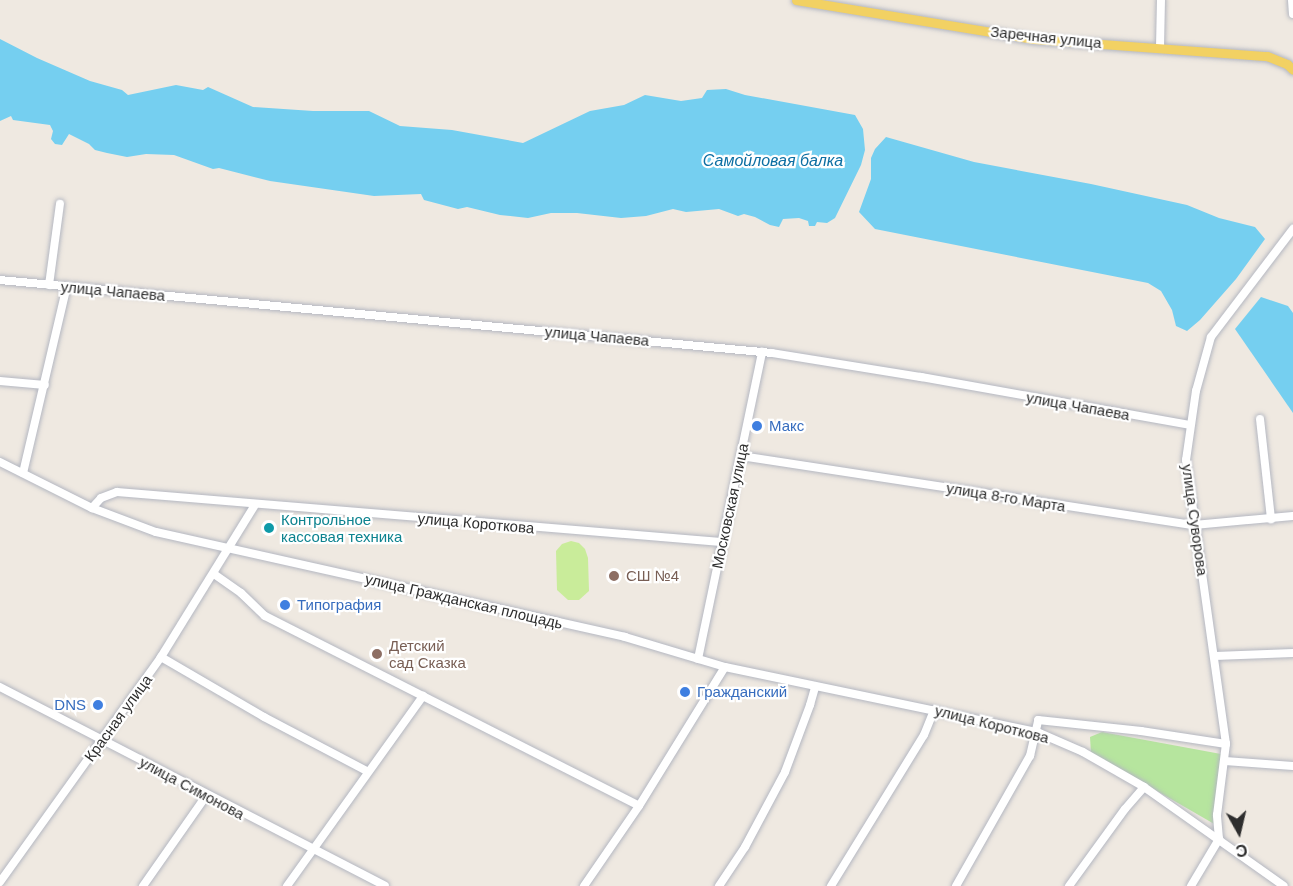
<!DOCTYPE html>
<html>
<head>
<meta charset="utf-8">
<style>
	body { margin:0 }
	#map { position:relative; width:1293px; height:886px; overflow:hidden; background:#efe9e1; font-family:Helvetica,sans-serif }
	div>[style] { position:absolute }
	.green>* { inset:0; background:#b6e59e }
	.pitch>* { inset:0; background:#c9ec9a }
	.water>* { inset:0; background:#75cff0 }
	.roads { filter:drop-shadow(0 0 2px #b4b7c1) drop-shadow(0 0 2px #b4b7c1) }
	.minor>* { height:8px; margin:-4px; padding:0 4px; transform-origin:4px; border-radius:4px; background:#fff }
	.major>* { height:9px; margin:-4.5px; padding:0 4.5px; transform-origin:4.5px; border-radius:4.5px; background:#f2d163 }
	.dots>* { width:16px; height:16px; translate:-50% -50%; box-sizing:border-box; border:3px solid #fff; border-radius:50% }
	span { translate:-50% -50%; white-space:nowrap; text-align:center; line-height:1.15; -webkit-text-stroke:4.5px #fff; paint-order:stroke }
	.street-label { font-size:15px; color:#2e2e2e }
	.shop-label { font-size:15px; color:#366cbe }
	.left { translate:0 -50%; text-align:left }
	.right { translate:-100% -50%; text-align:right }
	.culture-label { font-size:15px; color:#0d838f }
	.education-label { font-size:15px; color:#785e54 }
	.water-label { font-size:16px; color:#0d6fa3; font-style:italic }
	.north { position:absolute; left:1209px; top:802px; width:60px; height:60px; -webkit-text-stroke:4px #fff; paint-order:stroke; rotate:172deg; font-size:16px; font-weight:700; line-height:24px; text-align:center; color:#2e2e2e }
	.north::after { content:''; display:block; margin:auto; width:21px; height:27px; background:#2e2e2e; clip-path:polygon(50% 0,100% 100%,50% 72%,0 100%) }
</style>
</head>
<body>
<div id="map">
	<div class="green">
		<div style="clip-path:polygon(1102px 732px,1221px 754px,1216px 825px,1091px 753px,1090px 737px)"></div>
	</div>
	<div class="pitch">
		<div style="clip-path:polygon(571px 541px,579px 543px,585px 549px,588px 558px,589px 591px,579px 600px,568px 600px,557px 590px,556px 551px,562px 544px)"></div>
	</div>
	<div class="water">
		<div style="clip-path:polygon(0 39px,37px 58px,90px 81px,122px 90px,128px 95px,176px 85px,203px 90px,208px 87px,253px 107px,313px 111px,369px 111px,400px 126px,452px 130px,523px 143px,590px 111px,624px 105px,645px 95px,681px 101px,702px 98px,707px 90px,726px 89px,745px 95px,855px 115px,863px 129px,865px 150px,861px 165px,835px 218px,827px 223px,817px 222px,815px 226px,809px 226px,808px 221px,799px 218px,783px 219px,779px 227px,770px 225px,755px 217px,744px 214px,738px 216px,719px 209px,686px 212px,673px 209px,646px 216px,621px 218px,577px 213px,551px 213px,528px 218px,500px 215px,467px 207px,458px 209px,424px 200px,421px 194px,374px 196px,270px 181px,219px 168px,213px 169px,174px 155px,146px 154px,127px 157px,107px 153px,95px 150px,89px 144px,69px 134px,62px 145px,55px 144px,51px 139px,53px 131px,50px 125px,13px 120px,11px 116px,0 121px)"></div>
		<div style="clip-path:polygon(886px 137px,974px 162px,1091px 184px,1187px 205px,1219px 218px,1255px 227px,1265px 239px,1236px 279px,1200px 320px,1187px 331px,1176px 326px,1172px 310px,1161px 291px,1148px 283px,875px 229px,859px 212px,871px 179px,871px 158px,875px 149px)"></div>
		<div style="clip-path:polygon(1261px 297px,1288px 306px,1293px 313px,1293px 413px,1235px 329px)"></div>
	</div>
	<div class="roads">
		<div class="minor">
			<div style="left:1292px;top:0;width:14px;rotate:86deg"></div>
			<div style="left:1160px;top:47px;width:47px;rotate:-88.8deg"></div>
			<div style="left:0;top:280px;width:775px;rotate:5.4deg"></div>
			<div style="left:772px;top:353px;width:151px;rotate:9.2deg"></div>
			<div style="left:921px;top:377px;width:273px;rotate:10.1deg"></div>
			<div style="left:49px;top:285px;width:82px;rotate:-82.3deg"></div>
			<div style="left:0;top:381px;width:45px;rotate:5.1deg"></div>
			<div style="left:1260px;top:419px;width:101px;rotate:83.7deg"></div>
			<div style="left:741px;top:456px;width:458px;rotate:8.7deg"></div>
			<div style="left:1194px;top:525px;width:99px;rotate:-5.2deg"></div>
			<div style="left:0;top:462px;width:103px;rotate:26.6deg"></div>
			<div style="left:92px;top:508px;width:68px;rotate:20.6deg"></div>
			<div style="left:156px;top:532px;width:481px;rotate:12.6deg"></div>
			<div style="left:625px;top:637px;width:104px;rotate:16.7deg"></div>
			<div style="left:725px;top:667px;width:319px;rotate:11.8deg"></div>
			<div style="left:1037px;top:732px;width:50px;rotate:23.5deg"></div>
			<div style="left:1083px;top:752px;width:70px;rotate:29.8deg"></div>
			<div style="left:1144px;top:787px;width:171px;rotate:35.3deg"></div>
			<div style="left:23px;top:473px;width:192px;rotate:-76.8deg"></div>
			<div style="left:92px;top:508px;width:13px;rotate:-48deg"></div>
			<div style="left:101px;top:498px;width:17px;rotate:-21deg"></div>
			<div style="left:117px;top:492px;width:606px;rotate:4.73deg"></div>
			<div style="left:214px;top:574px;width:33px;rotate:35deg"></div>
			<div style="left:241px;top:593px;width:33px;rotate:44deg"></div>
			<div style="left:265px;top:616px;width:419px;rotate:26.9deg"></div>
			<div style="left:1215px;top:656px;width:78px;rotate:-2.2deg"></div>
			<div style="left:161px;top:657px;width:119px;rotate:30.2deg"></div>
			<div style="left:264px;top:717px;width:116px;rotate:27.7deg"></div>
			<div style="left:698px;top:659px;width:314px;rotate:-78.2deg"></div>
			<div style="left:0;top:687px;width:433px;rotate:27.3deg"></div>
			<div style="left:1225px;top:761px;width:68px;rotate:4.2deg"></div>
			<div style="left:1219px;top:839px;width:24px;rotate:-95deg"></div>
			<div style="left:1217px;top:815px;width:72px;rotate:-82.8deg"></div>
			<div style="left:1226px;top:744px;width:287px;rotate:-98deg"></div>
			<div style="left:1186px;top:460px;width:70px;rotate:-81.8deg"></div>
			<div style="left:1196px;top:391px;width:56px;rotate:-74.5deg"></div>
			<div style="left:1211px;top:337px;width:136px;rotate:-52.8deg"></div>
			<div style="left:0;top:882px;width:277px;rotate:-54.4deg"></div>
			<div style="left:161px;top:657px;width:179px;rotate:-58.3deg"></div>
			<div style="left:143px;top:886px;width:110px;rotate:-55deg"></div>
			<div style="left:287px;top:886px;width:234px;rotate:-54.4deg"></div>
			<div style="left:584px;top:886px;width:97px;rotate:-55.5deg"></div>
			<div style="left:639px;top:806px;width:163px;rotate:-58.3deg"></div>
			<div style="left:719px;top:886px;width:47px;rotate:-56.3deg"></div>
			<div style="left:745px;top:847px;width:85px;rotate:-61.9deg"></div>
			<div style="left:785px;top:772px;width:72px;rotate:-69.5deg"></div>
			<div style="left:810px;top:705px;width:19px;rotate:-74deg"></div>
			<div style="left:831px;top:886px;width:177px;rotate:-58.4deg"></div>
			<div style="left:924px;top:735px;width:27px;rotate:-68deg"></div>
			<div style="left:956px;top:886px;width:150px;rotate:-60.4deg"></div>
			<div style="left:1030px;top:756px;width:37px;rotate:-77deg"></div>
			<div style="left:1038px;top:720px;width:104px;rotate:6.1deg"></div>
			<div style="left:1141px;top:731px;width:86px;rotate:8.7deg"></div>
			<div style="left:1069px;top:886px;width:95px;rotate:-54deg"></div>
			<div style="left:1125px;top:809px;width:29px;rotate:-49deg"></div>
			<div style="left:1191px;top:886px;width:55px;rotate:-59.2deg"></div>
		</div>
		<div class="major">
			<div style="left:796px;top:0;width:241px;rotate:9.3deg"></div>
			<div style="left:1034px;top:39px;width:234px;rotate:4.2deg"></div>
			<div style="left:1267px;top:56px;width:22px;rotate:22deg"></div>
			<div style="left:1287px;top:64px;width:8px;rotate:45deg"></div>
		</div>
	</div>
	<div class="dots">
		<div style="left:757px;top:426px;background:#3f7fe0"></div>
		<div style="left:269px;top:528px;background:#0f9aa8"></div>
		<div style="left:614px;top:576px;background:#8d6e63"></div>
		<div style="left:285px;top:605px;background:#3f7fe0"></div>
		<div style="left:377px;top:654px;background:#8d6e63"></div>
		<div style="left:685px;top:692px;background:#3f7fe0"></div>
		<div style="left:98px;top:705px;background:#3f7fe0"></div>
	</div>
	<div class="street-label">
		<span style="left:1046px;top:37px;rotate:6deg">Заречная улица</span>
		<span style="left:113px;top:291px;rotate:5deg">улица Чапаева</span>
		<span style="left:597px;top:336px;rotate:5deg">улица Чапаева</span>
		<span style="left:1078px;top:406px;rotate:10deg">улица Чапаева</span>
		<span style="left:1006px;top:497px;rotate:9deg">улица 8-го Марта</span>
		<span style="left:730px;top:506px;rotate:-78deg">Московская улица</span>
		<span style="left:1195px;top:520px;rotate:82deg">улица Суворова</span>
		<span style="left:476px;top:523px;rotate:5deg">улица Короткова</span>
		<span style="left:464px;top:601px;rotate:13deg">улица Гражданская площадь</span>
		<span style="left:118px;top:718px;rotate:-54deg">Красная улица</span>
		<span style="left:992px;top:724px;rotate:14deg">улица Короткова</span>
		<span style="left:192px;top:788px;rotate:28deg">улица Симонова</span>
	</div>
	<div class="shop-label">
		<span class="left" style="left:769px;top:426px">Макс</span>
		<span class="left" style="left:297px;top:605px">Типография</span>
		<span class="left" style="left:697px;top:692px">Гражданский</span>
		<span class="right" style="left:86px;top:705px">DNS</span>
	</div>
	<div class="culture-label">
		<span class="left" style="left:281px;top:528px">Контрольное<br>кассовая техника</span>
	</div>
	<div class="education-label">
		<span class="left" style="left:626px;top:576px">СШ №4</span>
		<span class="left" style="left:389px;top:654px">Детский<br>сад Сказка</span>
	</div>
	<div class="water-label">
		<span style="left:773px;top:161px">Самойловая балка</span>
	</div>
	<div class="north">С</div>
</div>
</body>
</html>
